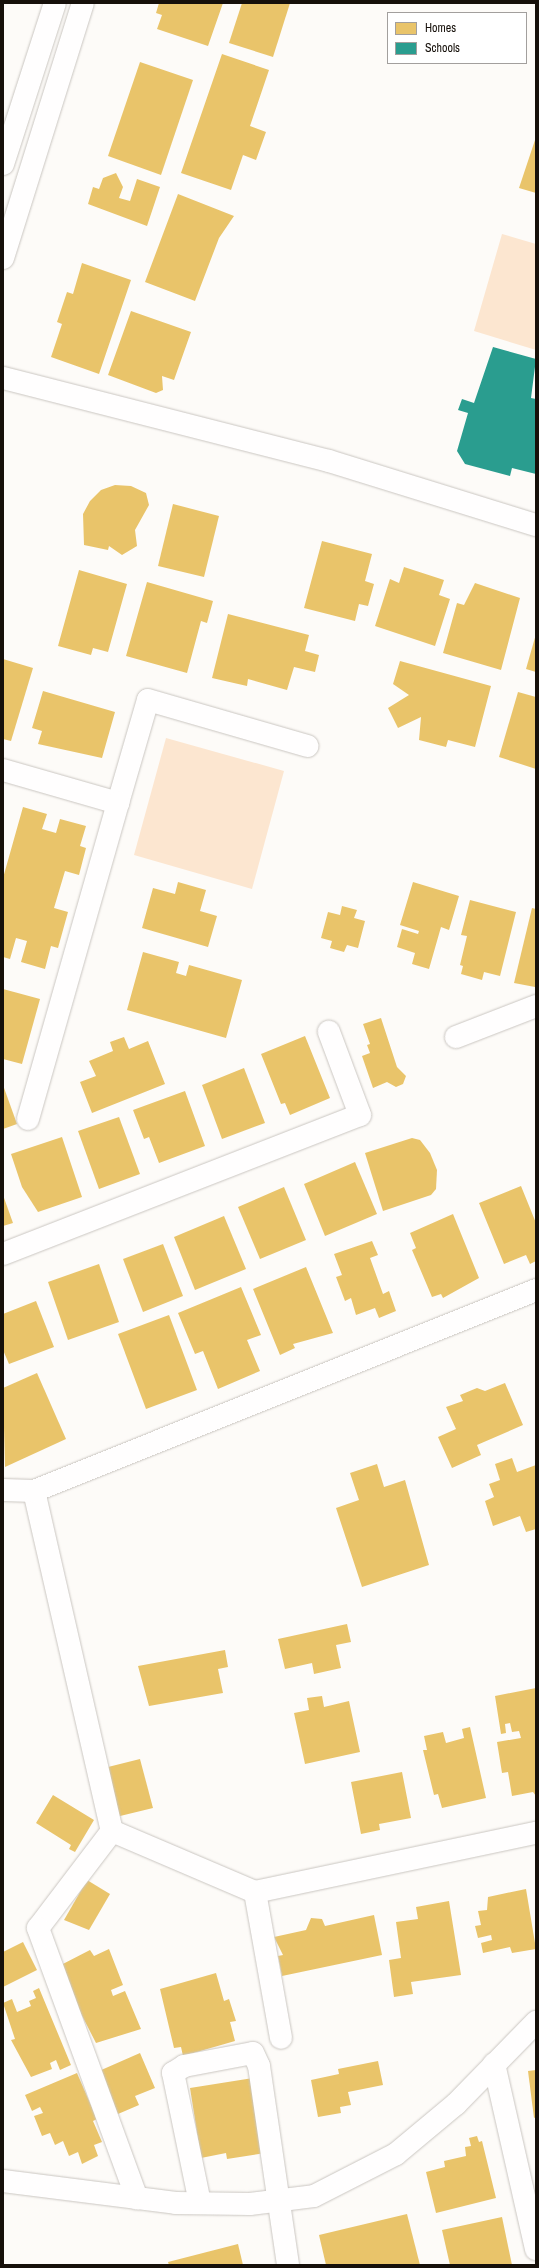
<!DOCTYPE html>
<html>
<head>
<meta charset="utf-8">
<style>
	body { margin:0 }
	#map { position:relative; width:539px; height:2268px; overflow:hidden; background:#fdfbf8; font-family:"Archivo Narrow",sans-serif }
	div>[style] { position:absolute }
	.green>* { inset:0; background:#fce6d0 }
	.homes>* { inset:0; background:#e9c46a }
	.schools>* { inset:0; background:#2a9d8f }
	.roads { filter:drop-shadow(0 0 1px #cac6c1) drop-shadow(0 0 1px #cac6c1) }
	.minor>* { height:22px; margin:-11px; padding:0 11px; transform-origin:11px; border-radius:11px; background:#fffefe }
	span { translate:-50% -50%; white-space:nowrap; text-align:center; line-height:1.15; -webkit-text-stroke:4px #fff; paint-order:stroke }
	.frame { position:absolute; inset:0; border:4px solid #16100a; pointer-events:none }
	.legend { position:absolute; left:387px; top:12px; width:140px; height:52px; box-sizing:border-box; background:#fff; border:1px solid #a29f9d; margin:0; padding:5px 7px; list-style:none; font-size:12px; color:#16100a }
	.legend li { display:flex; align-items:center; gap:8px; height:20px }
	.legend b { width:20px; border:1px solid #a29f9d }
</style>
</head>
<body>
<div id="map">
	<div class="green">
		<div style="clip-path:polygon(502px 234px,536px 244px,536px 350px,474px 331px)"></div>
		<div style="clip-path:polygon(166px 738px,284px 771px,252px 889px,134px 855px)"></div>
	</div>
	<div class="homes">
		<div style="clip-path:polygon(159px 3px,223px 3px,208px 46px,157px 29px,162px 15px,156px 13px)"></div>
		<div style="clip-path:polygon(242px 3px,290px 3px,273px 57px,229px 43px)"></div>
		<div style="clip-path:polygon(222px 54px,269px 70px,250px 126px,266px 132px,256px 160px,243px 155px,231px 190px,181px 173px)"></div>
		<div style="clip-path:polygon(140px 62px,193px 80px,161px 175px,108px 156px)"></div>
		<div style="clip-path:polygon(536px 137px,536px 193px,519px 188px)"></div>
		<div style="clip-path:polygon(116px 173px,123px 187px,119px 198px,130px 201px,137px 179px,160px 187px,147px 226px,88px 204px,93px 187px,99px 189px,103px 178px)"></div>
		<div style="clip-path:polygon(178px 194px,234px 216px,219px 238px,195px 301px,145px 282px)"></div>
		<div style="clip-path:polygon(82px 263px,131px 280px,99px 374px,51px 357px,62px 324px,57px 322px,67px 292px,73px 294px)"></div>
		<div style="clip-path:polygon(131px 311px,191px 332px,174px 380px,162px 376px,163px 390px,156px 393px,108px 375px)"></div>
		<div style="clip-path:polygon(115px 485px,131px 486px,146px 493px,149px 505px,135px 530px,137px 546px,122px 555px,109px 546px,108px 550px,84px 545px,83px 514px,90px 501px,101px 490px)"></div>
		<div style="clip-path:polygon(173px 504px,219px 516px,204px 577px,158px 566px)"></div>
		<div style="clip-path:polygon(322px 541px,372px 554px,365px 581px,374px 584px,368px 606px,359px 604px,355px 621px,304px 608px)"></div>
		<div style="clip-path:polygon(404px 567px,444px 580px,439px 595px,450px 599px,435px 646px,375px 626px,390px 579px,399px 583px)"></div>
		<div style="clip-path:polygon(79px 570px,127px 584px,108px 652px,93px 648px,91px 655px,58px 646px)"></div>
		<div style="clip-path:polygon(147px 582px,213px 601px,207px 623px,201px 621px,187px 673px,126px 656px)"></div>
		<div style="clip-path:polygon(475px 583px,520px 598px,501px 670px,443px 653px,457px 603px,464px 605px)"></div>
		<div style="clip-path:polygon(228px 614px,309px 635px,305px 651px,319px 655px,315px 672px,294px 667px,287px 690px,248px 679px,247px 686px,212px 678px)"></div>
		<div style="clip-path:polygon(536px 634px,536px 672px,526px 669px)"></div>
		<div style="clip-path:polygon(3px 659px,33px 668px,11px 741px,3px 739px)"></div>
		<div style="clip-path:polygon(400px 661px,491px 686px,475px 747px,448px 740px,446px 747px,419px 740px,421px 717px,398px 728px,388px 708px,409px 695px,393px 684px)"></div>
		<div style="clip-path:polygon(43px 691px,115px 712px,102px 758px,38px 744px,42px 731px,32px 728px)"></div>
		<div style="clip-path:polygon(518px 692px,536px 697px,536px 769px,499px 757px)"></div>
		<div style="clip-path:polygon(23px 807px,47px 814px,42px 829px,56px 833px,60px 819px,86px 826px,80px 846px,86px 848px,79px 875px,65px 871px,54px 908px,68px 912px,58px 948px,51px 946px,45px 969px,21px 962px,27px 941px,16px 938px,10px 959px,3px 957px,3px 878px)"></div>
		<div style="clip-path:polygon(178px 882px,206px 890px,200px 911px,217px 916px,208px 947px,142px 928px,153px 888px,175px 894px)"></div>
		<div style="clip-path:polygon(413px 882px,459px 896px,449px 930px,441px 927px,429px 969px,412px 964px,415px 953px,397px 947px,402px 929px,418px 934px,419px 931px,400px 925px)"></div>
		<div style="clip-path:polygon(470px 900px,516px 912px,500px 976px,484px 972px,482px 980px,461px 974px,463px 966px,460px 965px,467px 936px,461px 935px)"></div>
		<div style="clip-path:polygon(342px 906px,357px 910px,354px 918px,365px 921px,358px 948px,347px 945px,344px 952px,330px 948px,332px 941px,321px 938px,328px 912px,340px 915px)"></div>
		<div style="clip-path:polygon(532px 908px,536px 909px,535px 987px,514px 983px)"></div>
		<div style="clip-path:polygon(143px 952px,179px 962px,176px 973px,186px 976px,189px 965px,242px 980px,226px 1038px,127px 1010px)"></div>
		<div style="clip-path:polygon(3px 989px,40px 999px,22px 1064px,3px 1059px)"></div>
		<div style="clip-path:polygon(381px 1018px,397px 1067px,406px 1076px,403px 1084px,396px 1087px,387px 1082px,373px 1088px,362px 1056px,370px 1053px,367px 1045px,370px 1044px,363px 1024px)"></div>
		<div style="clip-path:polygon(305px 1036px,330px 1098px,290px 1115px,285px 1103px,281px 1104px,261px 1054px)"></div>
		<div style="clip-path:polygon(124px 1037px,129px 1049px,148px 1041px,165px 1084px,92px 1113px,80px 1082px,96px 1076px,89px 1061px,113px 1051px,110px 1042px)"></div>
		<div style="clip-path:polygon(244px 1068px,265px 1123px,222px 1139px,202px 1085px)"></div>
		<div style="clip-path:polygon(3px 1085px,17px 1124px,3px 1129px)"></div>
		<div style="clip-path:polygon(185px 1091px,205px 1146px,159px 1163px,149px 1137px,144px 1139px,133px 1110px)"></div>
		<div style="clip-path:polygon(119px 1117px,140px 1174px,99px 1189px,78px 1131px)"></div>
		<div style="clip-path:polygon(62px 1137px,82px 1197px,38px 1212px,22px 1187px,11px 1154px)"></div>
		<div style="clip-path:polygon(412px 1138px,420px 1140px,430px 1153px,437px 1170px,436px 1189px,431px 1195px,383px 1211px,365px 1153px)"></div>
		<div style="clip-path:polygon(355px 1162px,377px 1214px,325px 1236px,304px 1184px)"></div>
		<div style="clip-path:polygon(521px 1186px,536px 1223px,536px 1261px,530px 1264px,526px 1255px,504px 1264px,479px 1203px)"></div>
		<div style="clip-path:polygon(284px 1187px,306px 1240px,260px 1259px,238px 1207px)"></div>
		<div style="clip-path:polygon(3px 1195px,13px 1223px,3px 1226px)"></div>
		<div style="clip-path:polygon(453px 1214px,479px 1278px,443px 1298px,441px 1294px,432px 1297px,412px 1250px,416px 1248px,410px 1233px)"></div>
		<div style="clip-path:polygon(224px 1216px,246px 1269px,195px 1290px,174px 1237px)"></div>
		<div style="clip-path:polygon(372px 1241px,378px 1255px,370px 1258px,383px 1294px,389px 1291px,396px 1311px,379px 1318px,375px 1308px,356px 1315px,351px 1298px,345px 1301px,336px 1277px,342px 1275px,334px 1254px)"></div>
		<div style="clip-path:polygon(163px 1244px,183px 1296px,143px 1312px,123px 1259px)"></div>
		<div style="clip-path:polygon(99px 1264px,119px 1322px,68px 1340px,48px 1282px)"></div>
		<div style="clip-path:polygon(306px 1267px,333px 1333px,293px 1344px,295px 1348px,280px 1355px,253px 1289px)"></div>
		<div style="clip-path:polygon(241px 1287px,261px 1335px,247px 1340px,260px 1371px,218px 1389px,203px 1351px,195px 1354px,178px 1313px)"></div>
		<div style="clip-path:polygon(36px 1301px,54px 1347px,9px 1364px,3px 1350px,3px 1314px)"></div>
		<div style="clip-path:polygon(169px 1315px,197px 1390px,146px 1409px,118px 1334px)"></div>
		<div style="clip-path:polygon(37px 1373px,66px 1439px,5px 1467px,3px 1388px)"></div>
		<div style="clip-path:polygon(505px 1383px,523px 1425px,477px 1445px,481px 1455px,452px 1468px,438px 1437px,456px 1429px,446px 1407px,463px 1401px,460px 1395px,477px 1388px,485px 1391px)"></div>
		<div style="clip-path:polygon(512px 1458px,517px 1472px,536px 1465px,536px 1529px,526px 1532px,520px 1516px,493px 1526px,485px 1501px,494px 1497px,489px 1484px,500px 1480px,495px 1464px)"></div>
		<div style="clip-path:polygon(377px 1464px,384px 1487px,405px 1480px,429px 1565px,362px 1587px,336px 1508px,359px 1500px,350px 1473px)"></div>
		<div style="clip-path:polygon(347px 1624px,351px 1642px,336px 1645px,341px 1668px,314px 1674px,312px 1663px,285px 1669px,278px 1639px)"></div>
		<div style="clip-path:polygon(225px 1650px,228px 1667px,218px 1669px,223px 1693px,149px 1706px,138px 1666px)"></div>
		<div style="clip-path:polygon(536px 1688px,536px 1796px,533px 1792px,512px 1796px,508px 1772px,502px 1773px,497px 1742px,521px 1738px,519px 1731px,512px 1732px,510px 1723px,505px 1724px,506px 1733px,501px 1734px,495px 1696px)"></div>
		<div style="clip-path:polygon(322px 1696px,324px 1707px,349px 1701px,360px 1752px,305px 1764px,294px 1713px,309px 1710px,307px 1698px)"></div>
		<div style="clip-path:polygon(470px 1727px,486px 1798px,442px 1808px,438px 1794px,434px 1795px,423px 1750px,427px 1750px,424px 1736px,443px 1732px,446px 1743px,464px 1738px,462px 1729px)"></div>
		<div style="clip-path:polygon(140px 1759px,153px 1808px,116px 1817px,104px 1768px)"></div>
		<div style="clip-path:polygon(402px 1772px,411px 1818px,379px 1824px,380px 1830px,361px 1834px,351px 1782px)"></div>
		<div style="clip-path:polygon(53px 1795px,94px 1820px,75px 1852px,69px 1849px,71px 1845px,36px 1823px)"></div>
		<div style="clip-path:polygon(87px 1880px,110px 1894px,89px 1930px,64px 1920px)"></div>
		<div style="clip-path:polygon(526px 1889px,536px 1949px,512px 1953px,510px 1947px,483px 1953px,481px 1943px,492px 1940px,491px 1935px,478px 1938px,475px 1926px,481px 1925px,478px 1911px,487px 1910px,488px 1897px)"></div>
		<div style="clip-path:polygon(449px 1901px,461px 1975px,411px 1982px,413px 1994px,394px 1997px,389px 1960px,401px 1958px,396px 1922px,418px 1919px,416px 1907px)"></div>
		<div style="clip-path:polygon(374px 1915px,382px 1955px,282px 1976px,278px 1956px,283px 1955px,274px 1937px,306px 1930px,311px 1918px,322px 1919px,325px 1926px)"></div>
		<div style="clip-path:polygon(23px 1942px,37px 1970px,3px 1987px,3px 1952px)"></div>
		<div style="clip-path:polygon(109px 1949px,123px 1985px,111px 1990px,113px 1996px,125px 1991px,141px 2029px,96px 2043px,57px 1967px,90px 1950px,94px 1956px)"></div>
		<div style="clip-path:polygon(216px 1973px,224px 2001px,229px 1999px,236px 2021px,230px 2022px,235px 2041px,183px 2056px,181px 2047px,174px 2048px,160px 1989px)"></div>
		<div style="clip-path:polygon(39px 1988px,71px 2065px,60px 2070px,56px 2060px,50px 2063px,52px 2069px,31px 2077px,11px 2040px,15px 2039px,3px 2003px,12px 1999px,17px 2012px,31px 2006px,29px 2001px,36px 1998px,33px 1991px)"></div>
		<div style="clip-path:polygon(140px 2053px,155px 2088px,135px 2096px,139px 2105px,118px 2114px,99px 2071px)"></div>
		<div style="clip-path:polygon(378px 2061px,383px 2085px,348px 2092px,351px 2105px,340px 2107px,341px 2113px,318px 2117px,311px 2080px,339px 2074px,338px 2069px)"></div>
		<div style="clip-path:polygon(536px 2070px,536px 2117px,534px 2118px,528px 2071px)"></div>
		<div style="clip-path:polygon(77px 2073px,97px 2119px,93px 2121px,102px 2142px,94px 2145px,98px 2156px,82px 2164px,78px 2152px,69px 2156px,63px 2141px,55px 2145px,50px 2133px,42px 2136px,34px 2116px,43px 2113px,40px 2107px,32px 2111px,25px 2095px)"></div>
		<div style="clip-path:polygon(253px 2078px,265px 2153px,227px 2159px,226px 2153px,201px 2158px,190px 2088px)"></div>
		<div style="clip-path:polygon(477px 2136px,479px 2142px,482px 2141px,496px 2198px,436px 2213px,426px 2172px,445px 2167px,444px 2161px,466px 2156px,465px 2147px,471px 2146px,469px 2138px)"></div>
		<div style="clip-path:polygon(407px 2214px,420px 2265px,326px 2265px,319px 2235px)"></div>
		<div style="clip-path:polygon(502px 2217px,512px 2265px,450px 2265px,442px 2230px)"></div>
		<div style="clip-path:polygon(238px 2244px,243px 2265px,169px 2265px,168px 2262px)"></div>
	</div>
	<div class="schools">
		<div style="clip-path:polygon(493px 347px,536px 359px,531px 398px,536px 399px,536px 474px,512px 468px,510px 476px,465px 464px,457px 451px,468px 413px,458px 410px,462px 399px,474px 403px)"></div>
	</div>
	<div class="roads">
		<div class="minor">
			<div style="left:3px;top:164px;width:169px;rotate:-72.1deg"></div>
			<div style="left:3px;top:258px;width:267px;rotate:-72.6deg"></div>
			<div style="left:3px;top:378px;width:336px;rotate:14.3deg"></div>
			<div style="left:329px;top:461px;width:217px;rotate:17.2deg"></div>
			<div style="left:3px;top:770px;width:120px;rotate:16deg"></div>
			<div style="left:118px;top:803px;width:107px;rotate:-73.8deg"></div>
			<div style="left:148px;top:700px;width:166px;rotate:16.1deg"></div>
			<div style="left:456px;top:1037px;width:86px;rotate:-21.2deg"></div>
			<div style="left:28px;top:1119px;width:329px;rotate:-74.1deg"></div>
			<div style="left:3px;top:1254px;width:383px;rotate:-21.3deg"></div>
			<div style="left:360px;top:1115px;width:89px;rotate:-110.5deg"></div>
			<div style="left:3px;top:1490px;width:31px;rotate:2deg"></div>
			<div style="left:34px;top:1491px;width:349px;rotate:77.1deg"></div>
			<div style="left:112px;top:1831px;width:122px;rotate:127.3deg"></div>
			<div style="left:38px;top:1928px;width:288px;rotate:69.9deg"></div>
			<div style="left:34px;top:1491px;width:541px;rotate:-21.82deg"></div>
			<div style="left:112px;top:1831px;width:155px;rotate:23.1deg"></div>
			<div style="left:255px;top:1892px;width:287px;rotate:-11.9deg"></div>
			<div style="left:255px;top:1892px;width:148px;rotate:79.9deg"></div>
			<div style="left:494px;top:2064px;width:190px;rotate:77.2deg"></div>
			<div style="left:3px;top:2181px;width:174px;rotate:7.2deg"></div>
			<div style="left:176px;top:2203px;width:74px;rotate:0.8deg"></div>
			<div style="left:250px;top:2204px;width:64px;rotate:-7.1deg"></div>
			<div style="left:314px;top:2196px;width:92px;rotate:-27.1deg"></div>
			<div style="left:396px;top:2154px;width:78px;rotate:-39.8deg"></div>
			<div style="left:456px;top:2104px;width:115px;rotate:-45.7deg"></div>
			<div style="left:200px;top:2203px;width:133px;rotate:-101.7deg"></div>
			<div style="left:173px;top:2073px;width:13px;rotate:-32deg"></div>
			<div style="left:184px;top:2066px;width:70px;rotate:-10.7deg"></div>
			<div style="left:253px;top:2053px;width:14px;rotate:65deg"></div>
			<div style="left:259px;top:2066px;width:201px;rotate:81.7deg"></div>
		</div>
	</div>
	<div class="frame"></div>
	<ul class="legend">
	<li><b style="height:11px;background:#e9c46a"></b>Homes</li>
	<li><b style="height:11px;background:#2a9d8f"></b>Schools</li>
	</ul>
</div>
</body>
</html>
